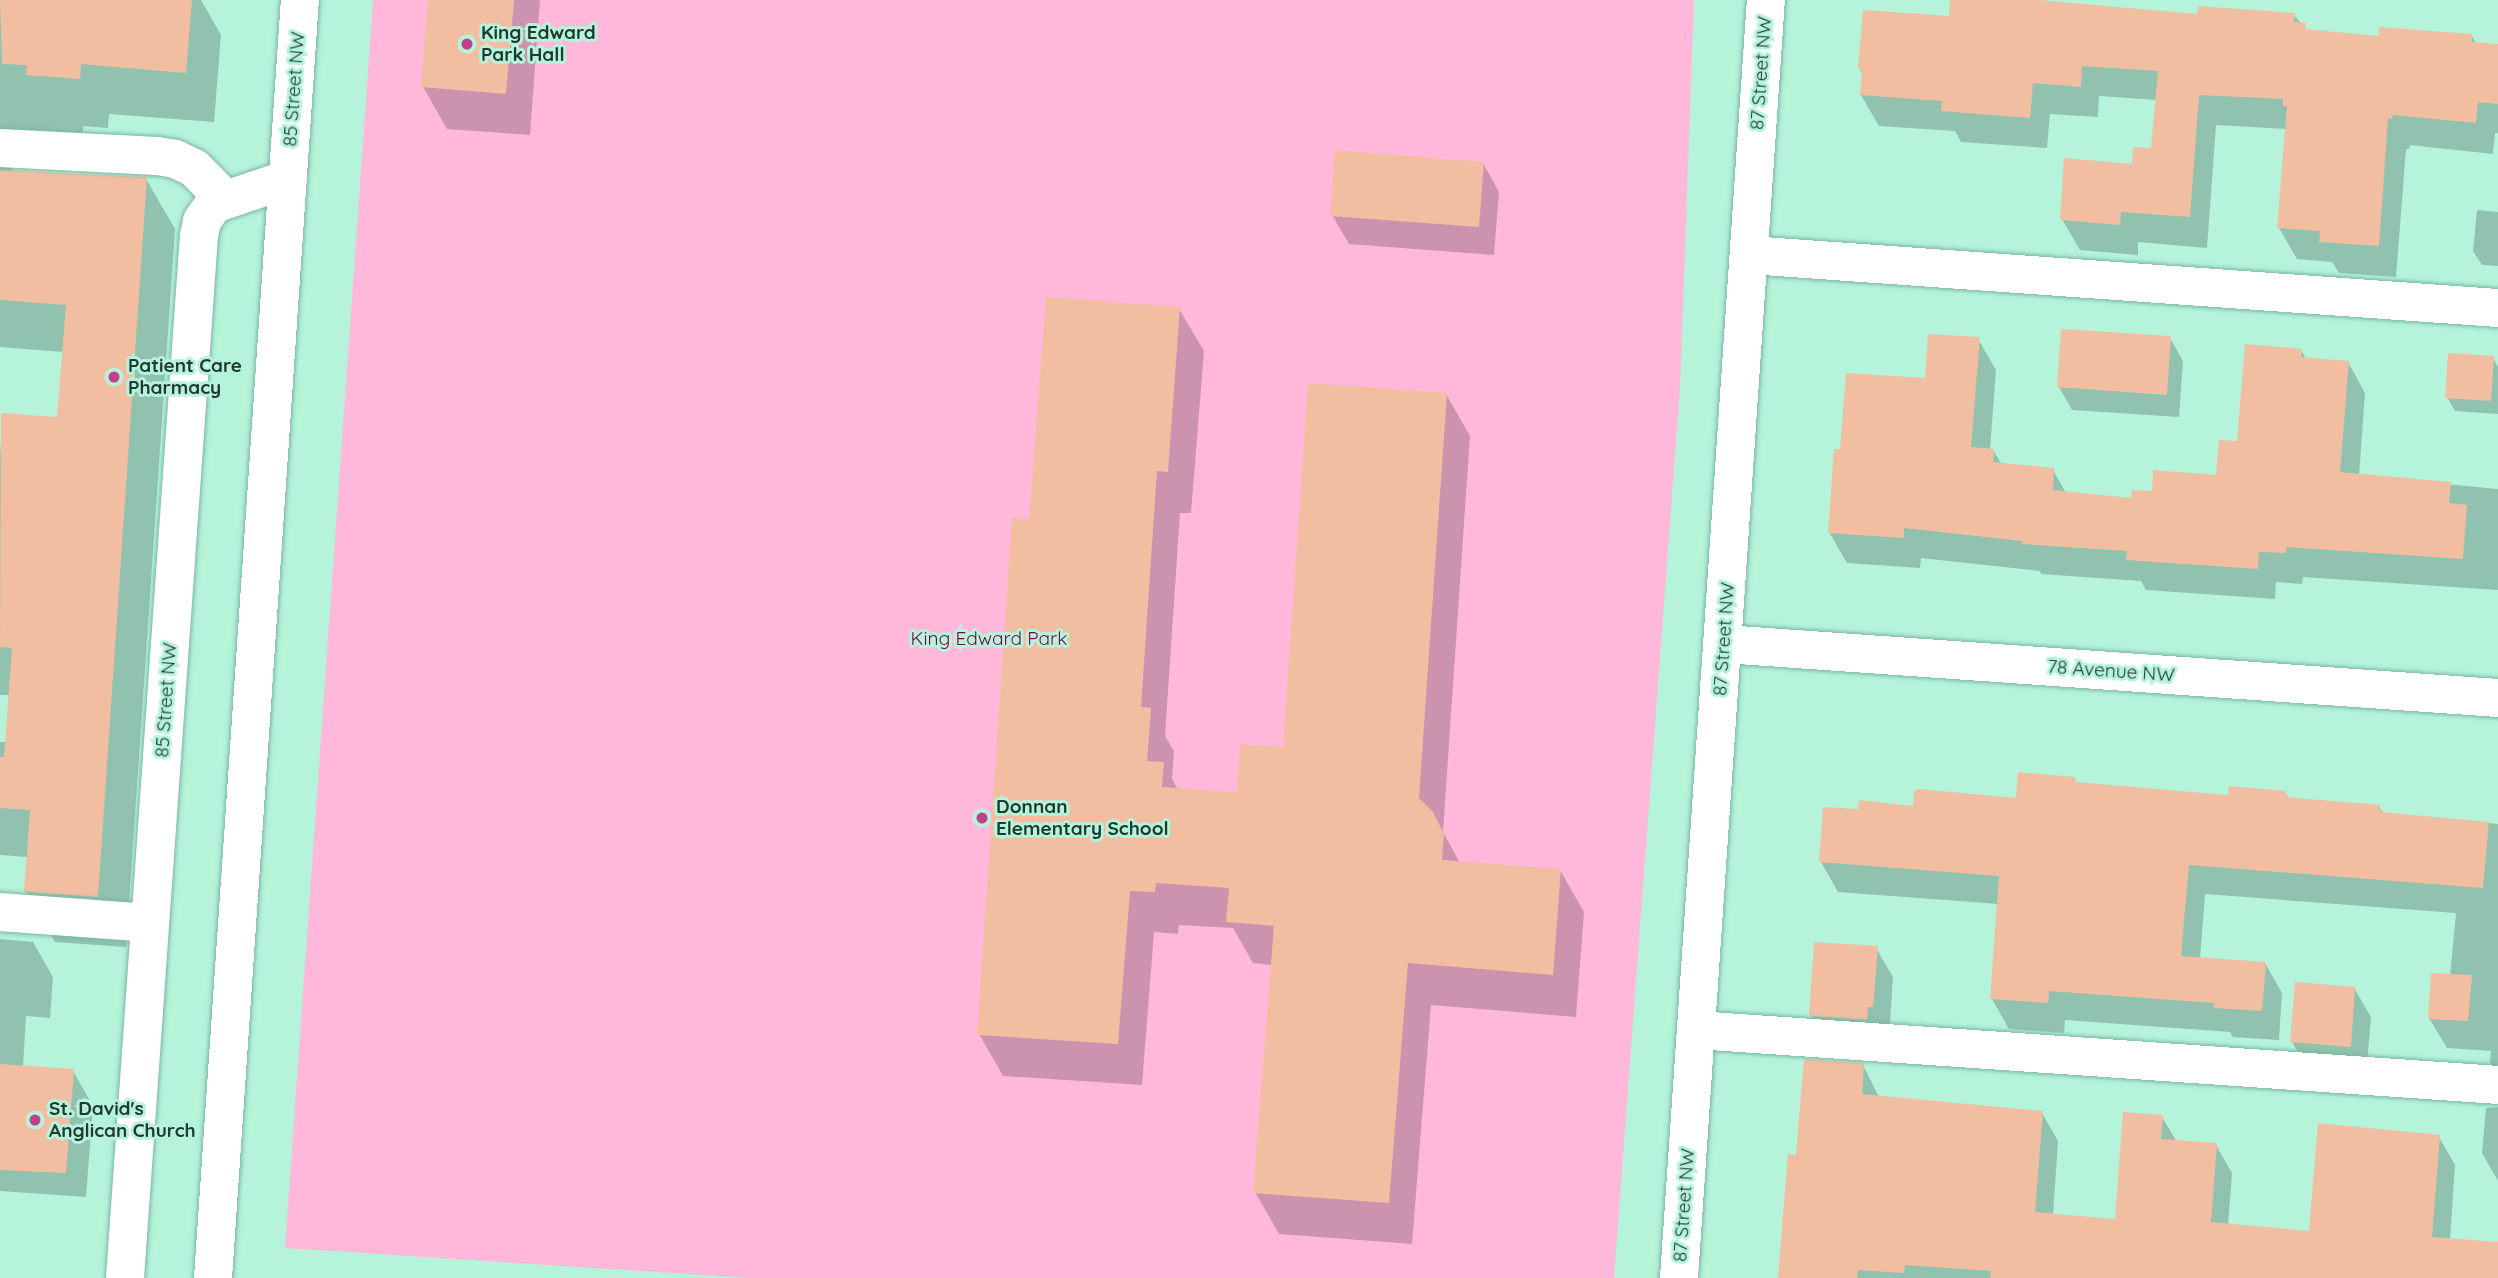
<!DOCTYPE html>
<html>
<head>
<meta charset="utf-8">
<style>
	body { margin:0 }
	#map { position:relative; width:2498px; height:1278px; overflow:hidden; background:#b5f3db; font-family:Quicksand,sans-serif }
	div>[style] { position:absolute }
	.green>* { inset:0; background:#ffb8da }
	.shadow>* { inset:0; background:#0003 }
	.building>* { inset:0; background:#f2bea2 }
	.roads { filter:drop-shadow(0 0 2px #7bb7a1) drop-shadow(0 0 2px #7bb7a1) }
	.minor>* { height:38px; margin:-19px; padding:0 19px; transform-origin:19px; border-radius:19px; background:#fff }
	.dots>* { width:19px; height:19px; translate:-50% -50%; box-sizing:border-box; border:4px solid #b5f3db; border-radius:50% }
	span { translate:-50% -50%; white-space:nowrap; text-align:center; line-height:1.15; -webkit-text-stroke:6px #b5f3db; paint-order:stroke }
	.poi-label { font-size:19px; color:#213a31; font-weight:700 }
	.left { translate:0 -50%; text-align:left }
	.street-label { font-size:19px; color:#213a31 }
	.park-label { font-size:19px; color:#71094b }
</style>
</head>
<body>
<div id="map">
	<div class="green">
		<div style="clip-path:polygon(373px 0,1694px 0,1680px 388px,1614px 1278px,750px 1278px,285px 1248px)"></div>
	</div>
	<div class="shadow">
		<div style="clip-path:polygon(0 0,201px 0,221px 35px,214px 122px,109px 114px,108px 128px,83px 126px,83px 135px,6px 158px,14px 172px,146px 179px,175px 229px,126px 947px,55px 942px,26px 891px,28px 857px,0 855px,0 742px,7px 742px,10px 695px,0 695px,0 455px,3px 415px,59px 419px,64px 352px,0 347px)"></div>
		<div style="clip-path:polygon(430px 0,540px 0,530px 135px,447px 129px,423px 87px)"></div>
		<div style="clip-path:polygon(1952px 0,2019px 0,2162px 14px,2294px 15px,2308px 31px,2380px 38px,2471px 35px,2477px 45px,2498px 46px,2498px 133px,2495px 133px,2493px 154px,2410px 145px,2409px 149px,2406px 149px,2396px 277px,2339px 273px,2332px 262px,2297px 259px,2279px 228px,2287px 129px,2216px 125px,2207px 248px,2138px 242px,2138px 255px,2080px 250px,2062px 219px,2153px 150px,2157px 100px,2099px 96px,2098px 117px,2050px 114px,2047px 148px,1961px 142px,1955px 131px,1879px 126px,1861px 95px,1863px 75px,1860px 69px,1950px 18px)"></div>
		<div style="clip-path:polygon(1483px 163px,1499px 192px,1494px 255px,1349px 244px,1332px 215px)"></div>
		<div style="clip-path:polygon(2477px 210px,2498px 212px,2498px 266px,2482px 265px,2473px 251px)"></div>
		<div style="clip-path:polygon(1179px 309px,1204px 351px,1191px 513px,1180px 513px,1165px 736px,1174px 751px,1172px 779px,1178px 790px,1239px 794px,1285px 749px,1446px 394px,1470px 436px,1443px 832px,1460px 863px,1560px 870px,1584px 912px,1576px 1017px,1431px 1005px,1412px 1244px,1279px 1234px,1255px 1192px,1273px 965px,1253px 963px,1233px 928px,1179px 925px,1178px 934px,1154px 932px,1142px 1085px,1003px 1076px,979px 1034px,1031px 521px)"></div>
		<div style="clip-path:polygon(2170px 338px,2183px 361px,2179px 417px,2072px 410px,2059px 387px)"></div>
		<div style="clip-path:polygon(1978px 339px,1996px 370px,1990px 450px,1993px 450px,2002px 465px,2053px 470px,2066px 493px,2133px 500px,2218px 477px,2301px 350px,2307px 360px,2348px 362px,2365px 393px,2359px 476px,2498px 489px,2498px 590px,2303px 577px,2302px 584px,2276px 582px,2275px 599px,2146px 590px,2141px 581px,2041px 574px,2040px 571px,1921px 558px,1920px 568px,1847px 563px,1829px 532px,1842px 451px)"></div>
		<div style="clip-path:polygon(2493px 358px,2498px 367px,2498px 414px,2455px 411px,2447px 397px)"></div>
		<div style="clip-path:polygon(2074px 779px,2077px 784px,2230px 797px,2285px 793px,2289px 799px,2379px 807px,2384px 814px,2498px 824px,2498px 1076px,2490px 1062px,2491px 1051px,2447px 1048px,2429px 1018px,2450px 976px,2456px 913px,2205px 894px,2200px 959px,2265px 963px,2282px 993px,2279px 1040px,2233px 1037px,2230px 1032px,2065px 1020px,2064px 1033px,2009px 1029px,1992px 999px,1999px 904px,1838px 892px,1821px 862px,1860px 811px,2017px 800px)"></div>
		<div style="clip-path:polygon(0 939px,33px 942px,53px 977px,50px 1018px,26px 1016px,23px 1067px,73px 1071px,93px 1106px,86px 1197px,0 1191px)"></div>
		<div style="clip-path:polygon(1876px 948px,1893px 977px,1889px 1036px,1827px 1044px,1810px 1015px)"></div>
		<div style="clip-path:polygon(2354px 988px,2371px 1017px,2366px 1076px,2309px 1071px,2292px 1042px)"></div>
		<div style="clip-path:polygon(1863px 1065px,1879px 1097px,2042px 1113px,2058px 1141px,2053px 1215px,2116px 1220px,2162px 1117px,2177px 1142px,2216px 1145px,2232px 1173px,2228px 1226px,2311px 1233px,2439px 1137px,2455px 1165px,2450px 1240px,2498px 1244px,2498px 1278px,1780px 1278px,1798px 1156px)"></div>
		<div style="clip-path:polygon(2498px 1107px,2498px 1181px,2482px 1153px,2486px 1108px)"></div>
	</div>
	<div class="building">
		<div style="clip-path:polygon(0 0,192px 0,186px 73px,81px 64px,80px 79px,26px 75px,27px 65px,2px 64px)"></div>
		<div style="clip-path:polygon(428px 0,514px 0,506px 94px,421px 87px)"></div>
		<div style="clip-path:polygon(1950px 0,2039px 0,2197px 14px,2198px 6px,2295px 13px,2294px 22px,2306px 23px,2305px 29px,2379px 36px,2379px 27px,2472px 34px,2472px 42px,2498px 44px,2498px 104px,2478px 102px,2476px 123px,2393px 115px,2392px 119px,2388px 118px,2379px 246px,2319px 242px,2320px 231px,2277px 228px,2287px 106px,2283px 106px,2283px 99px,2199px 95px,2190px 217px,2121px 212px,2120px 225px,2060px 220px,2064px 158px,2132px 164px,2133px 147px,2151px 148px,2158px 71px,2082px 66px,2081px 87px,2033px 83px,2030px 118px,1941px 111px,1942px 101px,1860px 95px,1862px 70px,1858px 69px,1863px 10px,1949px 16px)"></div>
		<div style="clip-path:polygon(1335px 150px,1484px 162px,1479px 227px,1330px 216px)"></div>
		<div style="clip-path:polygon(0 170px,147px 177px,98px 897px,24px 892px,30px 810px,0 808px,0 757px,4px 757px,12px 648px,0 647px,1px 413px,57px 417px,66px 305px,0 300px)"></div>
		<div style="clip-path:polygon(1046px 297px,1180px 307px,1168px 472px,1157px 471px,1141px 707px,1151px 708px,1147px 761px,1164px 762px,1162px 787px,1237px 792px,1240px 744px,1283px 747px,1308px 383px,1447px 393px,1419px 798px,1433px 812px,1444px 834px,1442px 860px,1561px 869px,1553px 975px,1408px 963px,1389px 1203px,1253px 1193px,1274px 926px,1226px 922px,1229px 888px,1156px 883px,1155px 892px,1130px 891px,1118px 1044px,977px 1035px,1012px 518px,1029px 519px)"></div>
		<div style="clip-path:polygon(2061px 329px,2171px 336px,2167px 395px,2057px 387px)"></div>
		<div style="clip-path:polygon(1928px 334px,1980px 337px,1971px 447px,1994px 449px,1993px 462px,2054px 468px,2053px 490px,2131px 498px,2132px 490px,2152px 491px,2153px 470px,2216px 475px,2219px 440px,2237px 441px,2245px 344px,2302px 349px,2301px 357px,2349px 361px,2340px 472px,2451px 482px,2449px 503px,2467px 505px,2463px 559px,2286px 547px,2286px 553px,2259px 552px,2258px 569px,2126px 560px,2127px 551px,2022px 544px,2022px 541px,1904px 528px,1904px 538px,1828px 533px,1834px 449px,1840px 449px,1846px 373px,1925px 378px)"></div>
		<div style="clip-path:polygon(2448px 353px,2494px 356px,2491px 401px,2445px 398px)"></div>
		<div style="clip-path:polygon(2018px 772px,2075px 777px,2075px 782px,2228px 795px,2229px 786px,2286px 791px,2286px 797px,2380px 805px,2380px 812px,2489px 822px,2483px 888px,2189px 865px,2181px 956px,2266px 962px,2262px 1011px,2214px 1008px,2214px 1003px,2049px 991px,2048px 1003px,1990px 999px,1999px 876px,1819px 862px,1823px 807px,1858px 809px,1859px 800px,1913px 806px,1914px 791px,1919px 789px,2016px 798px)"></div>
		<div style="clip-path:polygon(1814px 942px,1878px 946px,1873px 1007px,1868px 1007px,1867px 1020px,1809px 1016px)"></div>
		<div style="clip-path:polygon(2431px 973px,2472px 975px,2468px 1021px,2428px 1019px)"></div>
		<div style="clip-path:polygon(2295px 982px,2355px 987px,2351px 1047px,2290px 1042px)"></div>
		<div style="clip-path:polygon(1804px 1059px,1864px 1063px,1862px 1094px,2043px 1111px,2035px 1212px,2115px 1219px,2123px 1112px,2163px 1115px,2161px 1139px,2217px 1143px,2211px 1222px,2309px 1231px,2318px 1123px,2440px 1135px,2432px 1237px,2498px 1242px,2498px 1278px,1990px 1278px,1991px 1271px,1905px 1265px,1904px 1273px,1858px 1270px,1857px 1278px,1778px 1278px,1788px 1154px,1796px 1155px)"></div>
		<div style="clip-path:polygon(0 1064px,74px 1069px,66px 1173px,0 1170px)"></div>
	</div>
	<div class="roads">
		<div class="minor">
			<div style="left:0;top:148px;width:157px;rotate:2.9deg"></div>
			<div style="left:157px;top:156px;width:18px;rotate:9deg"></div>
			<div style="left:175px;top:159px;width:21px;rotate:25deg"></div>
			<div style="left:194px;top:168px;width:42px;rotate:45deg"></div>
			<div style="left:1749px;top:255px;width:751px;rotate:4.05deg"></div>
			<div style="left:1724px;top:644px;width:776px;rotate:3.99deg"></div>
			<div style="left:0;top:912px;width:150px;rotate:4.2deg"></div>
			<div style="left:1696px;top:1030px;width:804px;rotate:3.92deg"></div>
			<div style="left:125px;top:1278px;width:1045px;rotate:-85.94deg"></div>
			<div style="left:199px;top:236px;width:15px;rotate:-79deg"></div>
			<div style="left:202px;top:221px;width:21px;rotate:-55deg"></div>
			<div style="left:214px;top:204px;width:78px;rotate:-18.7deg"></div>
			<div style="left:213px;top:1278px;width:1281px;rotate:-86.11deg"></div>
			<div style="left:1679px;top:1278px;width:1281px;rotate:-86.11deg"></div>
		</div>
	</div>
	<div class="dots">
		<div style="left:467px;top:44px;background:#c14089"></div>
		<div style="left:114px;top:377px;background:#c14089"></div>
		<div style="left:982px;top:818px;background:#c14089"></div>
		<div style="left:35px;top:1120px;background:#c14089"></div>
	</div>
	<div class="poi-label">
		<span class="left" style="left:481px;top:44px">King Edward<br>Park Hall</span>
		<span class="left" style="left:128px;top:377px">Patient Care<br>Pharmacy</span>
		<span class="left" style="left:996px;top:818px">Donnan<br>Elementary School</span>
		<span class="left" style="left:49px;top:1120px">St. David's<br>Anglican Church</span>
	</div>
	<div class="street-label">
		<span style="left:1761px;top:73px;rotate:-86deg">87 Street NW</span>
		<span style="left:294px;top:89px;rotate:-86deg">85 Street NW</span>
		<span style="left:1724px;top:639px;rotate:-86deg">87 Street NW</span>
		<span style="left:2111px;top:671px;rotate:4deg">78 Avenue NW</span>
		<span style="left:166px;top:700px;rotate:-86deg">85 Street NW</span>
		<span style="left:1684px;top:1205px;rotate:-86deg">87 Street NW</span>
	</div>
	<div class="park-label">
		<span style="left:989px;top:639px">King Edward Park</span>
	</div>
</div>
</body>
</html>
